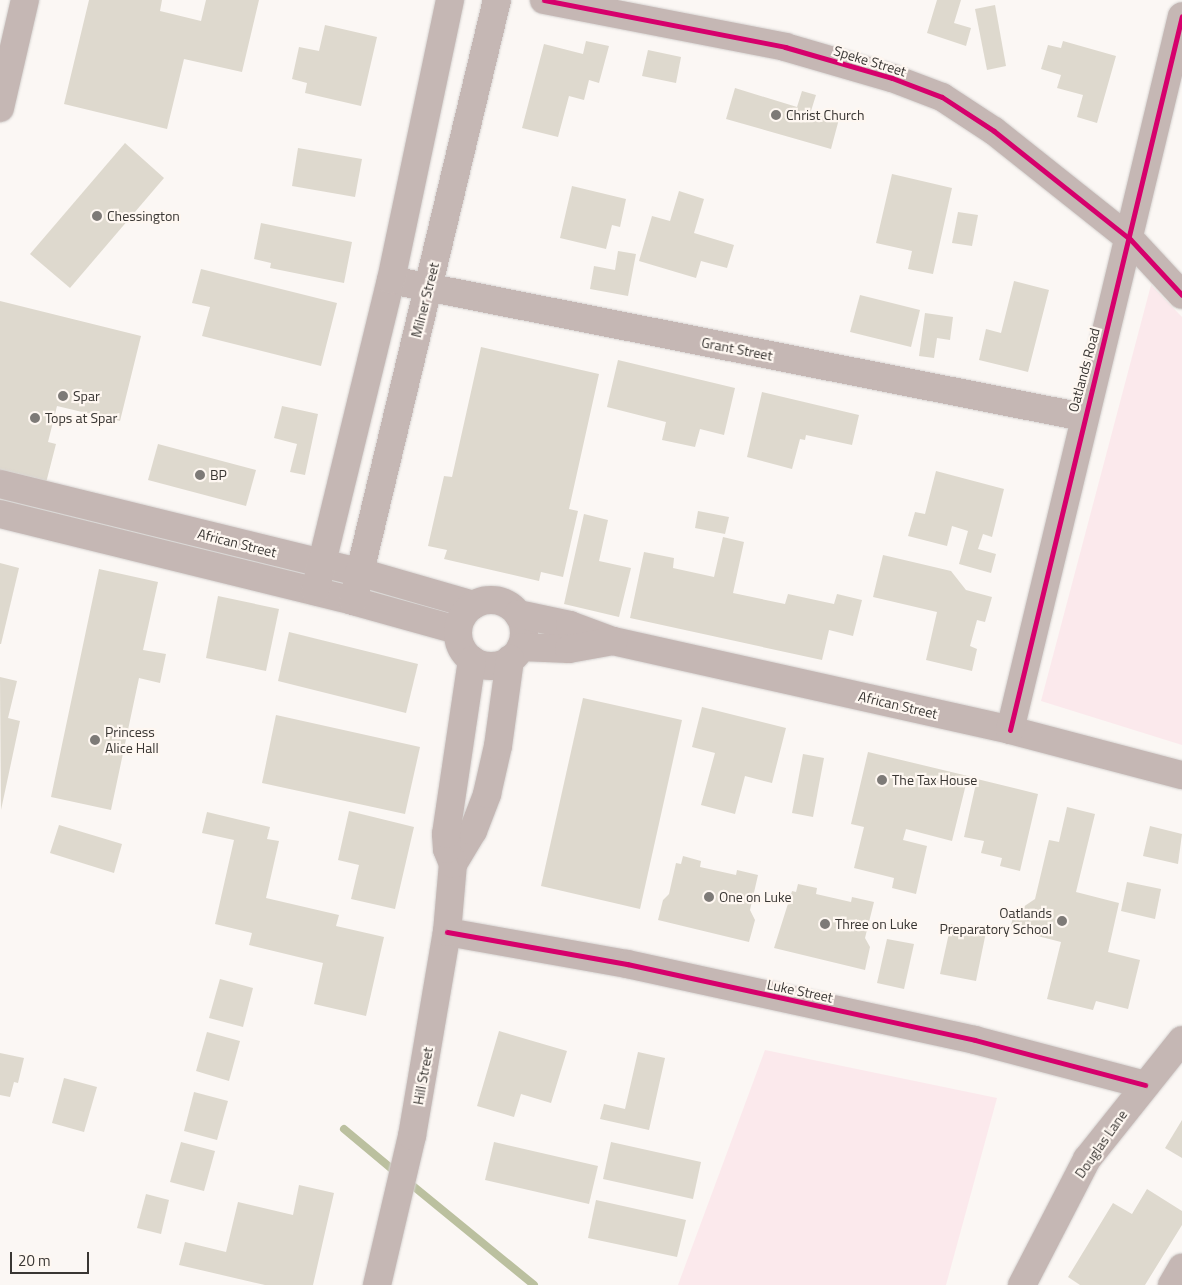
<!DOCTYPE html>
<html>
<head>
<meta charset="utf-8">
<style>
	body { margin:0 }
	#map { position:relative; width:1182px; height:1285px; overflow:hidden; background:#fbf7f4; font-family:"Titillium Web",sans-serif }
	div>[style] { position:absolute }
	.green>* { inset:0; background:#fbe9ec }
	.stream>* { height:8px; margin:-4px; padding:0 4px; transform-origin:4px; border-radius:4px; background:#bbc09f }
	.building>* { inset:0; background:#ded9ce }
	.roads { filter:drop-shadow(0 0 1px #d7d4d2) drop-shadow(0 0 1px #d7d4d2) }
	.minor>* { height:28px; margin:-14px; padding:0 14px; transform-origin:14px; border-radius:14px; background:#c5b7b4 }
	.minor>.ring { margin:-14px; padding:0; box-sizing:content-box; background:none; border:28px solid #c5b7b4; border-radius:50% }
	.cycleway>* { height:5px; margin:-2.5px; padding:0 2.5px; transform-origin:2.5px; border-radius:2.5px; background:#d6006c }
	.dots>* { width:14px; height:14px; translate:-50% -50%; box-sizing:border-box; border:2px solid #fef7f1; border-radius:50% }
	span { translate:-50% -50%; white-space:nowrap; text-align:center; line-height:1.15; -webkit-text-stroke:4.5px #fef7f1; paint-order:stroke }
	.street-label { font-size:14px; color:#393633 }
	.poi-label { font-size:14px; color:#393633 }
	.left { translate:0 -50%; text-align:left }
	.right { translate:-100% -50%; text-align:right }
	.scale { position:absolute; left:10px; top:1252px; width:79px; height:22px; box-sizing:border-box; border:2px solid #393633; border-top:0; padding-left:6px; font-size:15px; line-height:18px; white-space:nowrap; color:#393633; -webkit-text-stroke:4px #fef7f1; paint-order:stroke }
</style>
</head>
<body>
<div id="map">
	<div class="green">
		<div style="clip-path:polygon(1151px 285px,1182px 317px,1182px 745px,1041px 701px)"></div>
		<div style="clip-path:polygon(765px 1050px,997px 1098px,946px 1285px,678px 1285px)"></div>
	</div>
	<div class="stream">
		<div style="left:344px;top:1129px;width:70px;rotate:39.8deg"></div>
		<div style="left:407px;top:1181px;width:164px;rotate:39.3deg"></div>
	</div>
	<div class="building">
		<div style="clip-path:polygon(89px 0,162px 0,160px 11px,201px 21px,206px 0,259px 0,242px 72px,184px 59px,167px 129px,64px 104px)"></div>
		<div style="clip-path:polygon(937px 0,961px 0,954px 23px,971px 28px,966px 46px,927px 33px)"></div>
		<div style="clip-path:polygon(995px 5px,1006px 66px,987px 70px,975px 9px)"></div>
		<div style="clip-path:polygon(325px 25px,377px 37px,361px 106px,305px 93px,307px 83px,292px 79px,299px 47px,319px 51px)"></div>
		<div style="clip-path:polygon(586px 41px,609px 46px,599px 83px,589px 80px,584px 100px,569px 96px,558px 137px,522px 128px,544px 44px,583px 54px)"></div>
		<div style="clip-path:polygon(1063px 41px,1116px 56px,1097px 123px,1077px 117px,1083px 95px,1057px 88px,1061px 75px,1041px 69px,1048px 45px,1061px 48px)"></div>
		<div style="clip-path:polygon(648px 50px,681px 57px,676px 83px,642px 76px)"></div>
		<div style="clip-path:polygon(735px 88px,797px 107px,802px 91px,816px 95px,811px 111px,839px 119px,831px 149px,726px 119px)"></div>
		<div style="clip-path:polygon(125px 143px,164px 178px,70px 288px,30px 254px)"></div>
		<div style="clip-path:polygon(298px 148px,362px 159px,355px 197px,292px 186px)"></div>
		<div style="clip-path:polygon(892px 174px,952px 188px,933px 274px,908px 269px,912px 251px,876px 243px)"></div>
		<div style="clip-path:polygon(572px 186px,626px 199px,620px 227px,612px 225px,606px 249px,560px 238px)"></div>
		<div style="clip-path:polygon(679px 191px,704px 199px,694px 233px,734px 245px,727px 268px,701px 261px,696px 278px,639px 261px,652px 216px,670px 221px)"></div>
		<div style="clip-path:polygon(958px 212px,978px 215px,972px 246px,952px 243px)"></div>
		<div style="clip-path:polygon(261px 223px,352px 242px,344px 283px,270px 268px,271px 263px,254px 259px)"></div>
		<div style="clip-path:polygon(618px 251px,636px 254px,628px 296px,590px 289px,594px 266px,615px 270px)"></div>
		<div style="clip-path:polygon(201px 269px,337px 303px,321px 366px,202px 336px,210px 307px,192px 303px)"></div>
		<div style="clip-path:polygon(1014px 281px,1049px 290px,1028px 372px,979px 360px,986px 329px,1001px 333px)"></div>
		<div style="clip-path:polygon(860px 295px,920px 310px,911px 347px,850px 332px)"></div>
		<div style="clip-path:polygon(0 301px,141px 336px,120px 421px,57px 406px,48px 442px,56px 444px,46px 483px,0 471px)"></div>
		<div style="clip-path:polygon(925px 313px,953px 317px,950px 340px,937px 338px,934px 358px,919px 356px)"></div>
		<div style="clip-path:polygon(481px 347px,599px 374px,569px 509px,578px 511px,563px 577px,541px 572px,539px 581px,444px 559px,447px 550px,428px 546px,444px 476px,452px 477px)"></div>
		<div style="clip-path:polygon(618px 360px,735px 388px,724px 435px,700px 429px,695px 447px,662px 440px,666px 422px,607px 407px)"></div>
		<div style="clip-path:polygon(762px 392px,859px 415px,852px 445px,806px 435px,805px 440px,800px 439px,792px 469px,747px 457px)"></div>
		<div style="clip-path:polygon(282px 406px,318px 414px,305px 475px,290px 472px,297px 444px,274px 438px)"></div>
		<div style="clip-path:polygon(158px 444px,256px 470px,246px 506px,148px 480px)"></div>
		<div style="clip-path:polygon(936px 471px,1004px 489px,992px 537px,983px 534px,978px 549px,996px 554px,991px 573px,959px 564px,968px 531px,952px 526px,947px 546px,908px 536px,915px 512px,925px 514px)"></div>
		<div style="clip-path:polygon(698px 511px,729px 517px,725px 534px,695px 528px)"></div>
		<div style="clip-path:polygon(584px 514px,608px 520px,599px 561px,631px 568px,619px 617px,564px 604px)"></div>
		<div style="clip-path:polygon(723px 537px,744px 542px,733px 593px,785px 604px,788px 594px,834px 604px,837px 594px,862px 600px,853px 636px,829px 630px,822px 660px,630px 618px,644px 552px,674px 558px,673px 568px,714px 577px)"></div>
		<div style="clip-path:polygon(883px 555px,951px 571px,966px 590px,992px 597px,985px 622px,977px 620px,970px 646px,977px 649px,972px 671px,926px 660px,937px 612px,873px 597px)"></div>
		<div style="clip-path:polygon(0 563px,19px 568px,1px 644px,0 644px)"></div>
		<div style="clip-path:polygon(99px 569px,158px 582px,143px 650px,166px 654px,160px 683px,139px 678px,111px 810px,51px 797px)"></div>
		<div style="clip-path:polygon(218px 596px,279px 609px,266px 671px,206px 658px)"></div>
		<div style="clip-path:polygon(289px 632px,418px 664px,406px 713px,278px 681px)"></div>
		<div style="clip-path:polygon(0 677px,17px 681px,8px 718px,20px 721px,1px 810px)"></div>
		<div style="clip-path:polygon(583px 698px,682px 720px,640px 909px,541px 886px)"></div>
		<div style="clip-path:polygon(702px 707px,786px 728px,772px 783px,745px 776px,735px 814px,701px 805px,715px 753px,692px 747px)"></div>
		<div style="clip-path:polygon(276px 715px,420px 747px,405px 814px,262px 783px)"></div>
		<div style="clip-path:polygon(868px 752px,968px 776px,952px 841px,906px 829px,903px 840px,927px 846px,916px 894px,892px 888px,894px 878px,854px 868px,864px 827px,851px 824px)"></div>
		<div style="clip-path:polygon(803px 754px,824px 758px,813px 817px,792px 813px)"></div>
		<div style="clip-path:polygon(977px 779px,1038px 794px,1020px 871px,1000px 866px,1002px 858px,981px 853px,984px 841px,964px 837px)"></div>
		<div style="clip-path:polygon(1067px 807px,1095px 814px,1076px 892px,1119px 903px,1108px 952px,1140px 960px,1128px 1009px,1096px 1001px,1093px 1010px,1047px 999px,1061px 942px,1010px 929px,1014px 913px,1035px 899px,1049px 840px,1059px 842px)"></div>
		<div style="clip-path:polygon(349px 811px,414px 827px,395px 909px,351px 899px,359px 865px,338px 860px)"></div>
		<div style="clip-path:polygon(207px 812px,270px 827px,267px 839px,279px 841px,266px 898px,339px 915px,336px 926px,384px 937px,366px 1016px,314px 1004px,323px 963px,249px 945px,252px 933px,215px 924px,234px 840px,202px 833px)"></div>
		<div style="clip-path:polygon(59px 825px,122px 844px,114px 873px,50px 853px)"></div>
		<div style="clip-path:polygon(1150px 826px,1182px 834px,1178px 864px,1143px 856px)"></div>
		<div style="clip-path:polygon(683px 856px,701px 861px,700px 867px,736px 875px,737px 870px,758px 875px,750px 910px,755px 920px,749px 942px,658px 920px,663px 900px,669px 894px,676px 863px,681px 864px)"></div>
		<div style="clip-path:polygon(1127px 882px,1161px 889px,1155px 919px,1121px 911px)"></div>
		<div style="clip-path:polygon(798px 884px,817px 888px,816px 894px,851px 902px,852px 897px,874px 902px,865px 938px,870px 947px,865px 970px,774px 948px,792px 891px,796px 892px)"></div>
		<div style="clip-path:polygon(951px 924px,986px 932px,976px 981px,940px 974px)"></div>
		<div style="clip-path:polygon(887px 939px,914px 944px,904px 989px,877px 983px)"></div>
		<div style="clip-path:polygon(220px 979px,253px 988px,243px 1027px,209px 1018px)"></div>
		<div style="clip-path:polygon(499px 1031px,567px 1051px,551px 1103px,521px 1094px,514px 1117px,477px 1106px)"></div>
		<div style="clip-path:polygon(207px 1032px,240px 1041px,229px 1081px,196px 1071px)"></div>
		<div style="clip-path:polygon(638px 1052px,665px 1058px,649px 1130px,600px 1119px,604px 1104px,625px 1109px)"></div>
		<div style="clip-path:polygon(0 1053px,24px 1058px,18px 1083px,14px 1082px,10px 1097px,0 1095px)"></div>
		<div style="clip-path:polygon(64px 1078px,97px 1087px,84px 1132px,52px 1123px)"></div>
		<div style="clip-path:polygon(194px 1092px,228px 1101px,217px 1140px,184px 1131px)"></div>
		<div style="clip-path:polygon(1182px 1120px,1182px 1158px,1165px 1148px)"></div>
		<div style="clip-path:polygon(181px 1142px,215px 1151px,204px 1191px,170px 1182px)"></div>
		<div style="clip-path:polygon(494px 1142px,598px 1166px,589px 1204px,485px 1180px)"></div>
		<div style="clip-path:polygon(611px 1142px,701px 1162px,693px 1199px,603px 1179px)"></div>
		<div style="clip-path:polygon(299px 1185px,334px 1193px,313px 1285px,265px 1285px,179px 1265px,185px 1242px,226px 1252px,238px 1202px,293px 1215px)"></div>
		<div style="clip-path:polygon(1147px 1189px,1182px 1211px,1182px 1225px,1145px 1285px,1080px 1285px,1068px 1277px,1113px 1203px,1132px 1214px)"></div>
		<div style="clip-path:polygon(146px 1194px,169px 1200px,161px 1234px,137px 1228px)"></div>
		<div style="clip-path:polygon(596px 1200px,686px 1220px,677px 1257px,588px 1238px)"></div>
	</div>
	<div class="roads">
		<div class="minor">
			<div style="left:544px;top:0;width:246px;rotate:11deg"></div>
			<div style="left:785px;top:47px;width:111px;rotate:16.2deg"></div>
			<div style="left:892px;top:78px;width:53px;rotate:20.8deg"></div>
			<div style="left:942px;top:97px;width:62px;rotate:33.2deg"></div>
			<div style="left:994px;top:131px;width:174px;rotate:38.5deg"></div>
			<div style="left:1130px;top:239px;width:76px;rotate:47.1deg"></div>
			<div style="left:0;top:108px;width:111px;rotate:-77deg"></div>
			<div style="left:391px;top:280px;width:705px;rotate:11.2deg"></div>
			<div style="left:0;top:484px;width:370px;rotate:13.8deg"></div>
			<div style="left:359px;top:572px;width:119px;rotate:16.1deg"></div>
			<div style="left:0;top:514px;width:364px;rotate:13.8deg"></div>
			<div style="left:353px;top:601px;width:108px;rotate:15.6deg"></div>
			<div style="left:315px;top:591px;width:320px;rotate:-76.3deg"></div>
			<div style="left:391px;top:280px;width:286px;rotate:-78.1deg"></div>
			<div class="ring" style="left:458px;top:600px;width:38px;height:38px"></div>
			<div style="left:353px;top:601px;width:618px;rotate:-76.53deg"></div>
			<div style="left:518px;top:614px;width:53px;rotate:11.9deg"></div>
			<div style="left:570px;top:625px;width:46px;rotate:20.4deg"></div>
			<div style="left:613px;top:641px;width:407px;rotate:12.6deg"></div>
			<div style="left:1010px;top:730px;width:178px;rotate:14.7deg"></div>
			<div style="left:521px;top:647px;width:48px;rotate:2.4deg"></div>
			<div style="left:569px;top:649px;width:45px;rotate:-10.3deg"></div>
			<div style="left:1010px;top:730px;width:734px;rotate:-76.46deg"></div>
			<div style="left:453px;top:864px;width:39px;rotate:-59deg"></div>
			<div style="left:473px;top:831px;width:40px;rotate:-69deg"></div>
			<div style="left:487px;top:794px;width:49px;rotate:-77.1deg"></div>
			<div style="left:498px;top:746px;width:88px;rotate:-82.1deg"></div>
			<div style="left:447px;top:932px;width:183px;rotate:10.1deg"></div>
			<div style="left:627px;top:964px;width:356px;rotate:12.3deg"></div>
			<div style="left:975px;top:1040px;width:176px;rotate:14.8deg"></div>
			<div style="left:377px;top:1285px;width:153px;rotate:-76.8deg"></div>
			<div style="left:412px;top:1136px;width:207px;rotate:-80.3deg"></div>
			<div style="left:447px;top:932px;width:68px;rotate:-85deg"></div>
			<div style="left:453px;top:864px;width:16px;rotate:-112deg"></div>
			<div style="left:447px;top:849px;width:15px;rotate:-94deg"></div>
			<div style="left:446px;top:834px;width:176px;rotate:-81.5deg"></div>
			<div style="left:1022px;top:1285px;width:142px;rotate:-62.7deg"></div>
			<div style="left:1087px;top:1159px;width:152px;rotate:-51.4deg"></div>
			<div style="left:1172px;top:1285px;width:20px;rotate:-60deg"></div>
		</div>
	</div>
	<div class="cycleway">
		<div style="left:544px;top:0;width:246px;rotate:11deg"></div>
		<div style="left:785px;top:47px;width:111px;rotate:16.2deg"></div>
		<div style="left:892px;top:78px;width:53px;rotate:20.8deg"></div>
		<div style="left:942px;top:97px;width:62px;rotate:33.2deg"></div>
		<div style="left:994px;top:131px;width:174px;rotate:38.5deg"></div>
		<div style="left:1130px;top:239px;width:76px;rotate:47.1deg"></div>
		<div style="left:1010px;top:730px;width:734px;rotate:-76.46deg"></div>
		<div style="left:447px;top:932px;width:183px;rotate:10.1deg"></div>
		<div style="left:627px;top:964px;width:356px;rotate:12.3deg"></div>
		<div style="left:975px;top:1040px;width:176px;rotate:14.8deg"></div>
	</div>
	<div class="dots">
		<div style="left:776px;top:115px;background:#7d7a77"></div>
		<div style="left:97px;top:216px;background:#7d7a77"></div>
		<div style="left:63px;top:396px;background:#7d7a77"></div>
		<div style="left:35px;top:418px;background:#7d7a77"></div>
		<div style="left:200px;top:475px;background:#7d7a77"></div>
		<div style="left:95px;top:740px;background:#7d7a77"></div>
		<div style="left:882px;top:780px;background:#7d7a77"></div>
		<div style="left:709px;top:897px;background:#7d7a77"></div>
		<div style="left:1062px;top:921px;background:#7d7a77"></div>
		<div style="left:825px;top:924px;background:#7d7a77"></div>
	</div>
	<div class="street-label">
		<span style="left:870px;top:61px;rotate:17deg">Speke Street</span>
		<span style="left:425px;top:300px;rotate:-76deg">Milner Street</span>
		<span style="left:737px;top:349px;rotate:11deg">Grant Street</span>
		<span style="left:1084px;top:370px;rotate:-75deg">Oatlands Road</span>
		<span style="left:237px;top:543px;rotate:14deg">African Street</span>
		<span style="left:898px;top:705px;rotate:13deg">African Street</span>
		<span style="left:800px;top:991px;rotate:12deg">Luke Street</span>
		<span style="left:423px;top:1076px;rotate:-80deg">Hill Street</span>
		<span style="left:1101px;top:1144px;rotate:-55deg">Douglas Lane</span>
	</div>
	<div class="poi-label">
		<span class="left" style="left:786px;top:115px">Christ Church</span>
		<span class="left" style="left:107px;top:216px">Chessington</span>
		<span class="left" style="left:73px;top:396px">Spar</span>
		<span class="left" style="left:45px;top:418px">Tops at Spar</span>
		<span class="left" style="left:210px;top:475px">BP</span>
		<span class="left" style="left:105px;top:740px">Princess<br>Alice Hall</span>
		<span class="left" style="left:892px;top:780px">The Tax House</span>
		<span class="left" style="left:719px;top:897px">One on Luke</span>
		<span class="right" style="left:1052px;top:921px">Oatlands<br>Preparatory School</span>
		<span class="left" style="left:835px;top:924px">Three on Luke</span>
	</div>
	<div class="scale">20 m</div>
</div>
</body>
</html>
